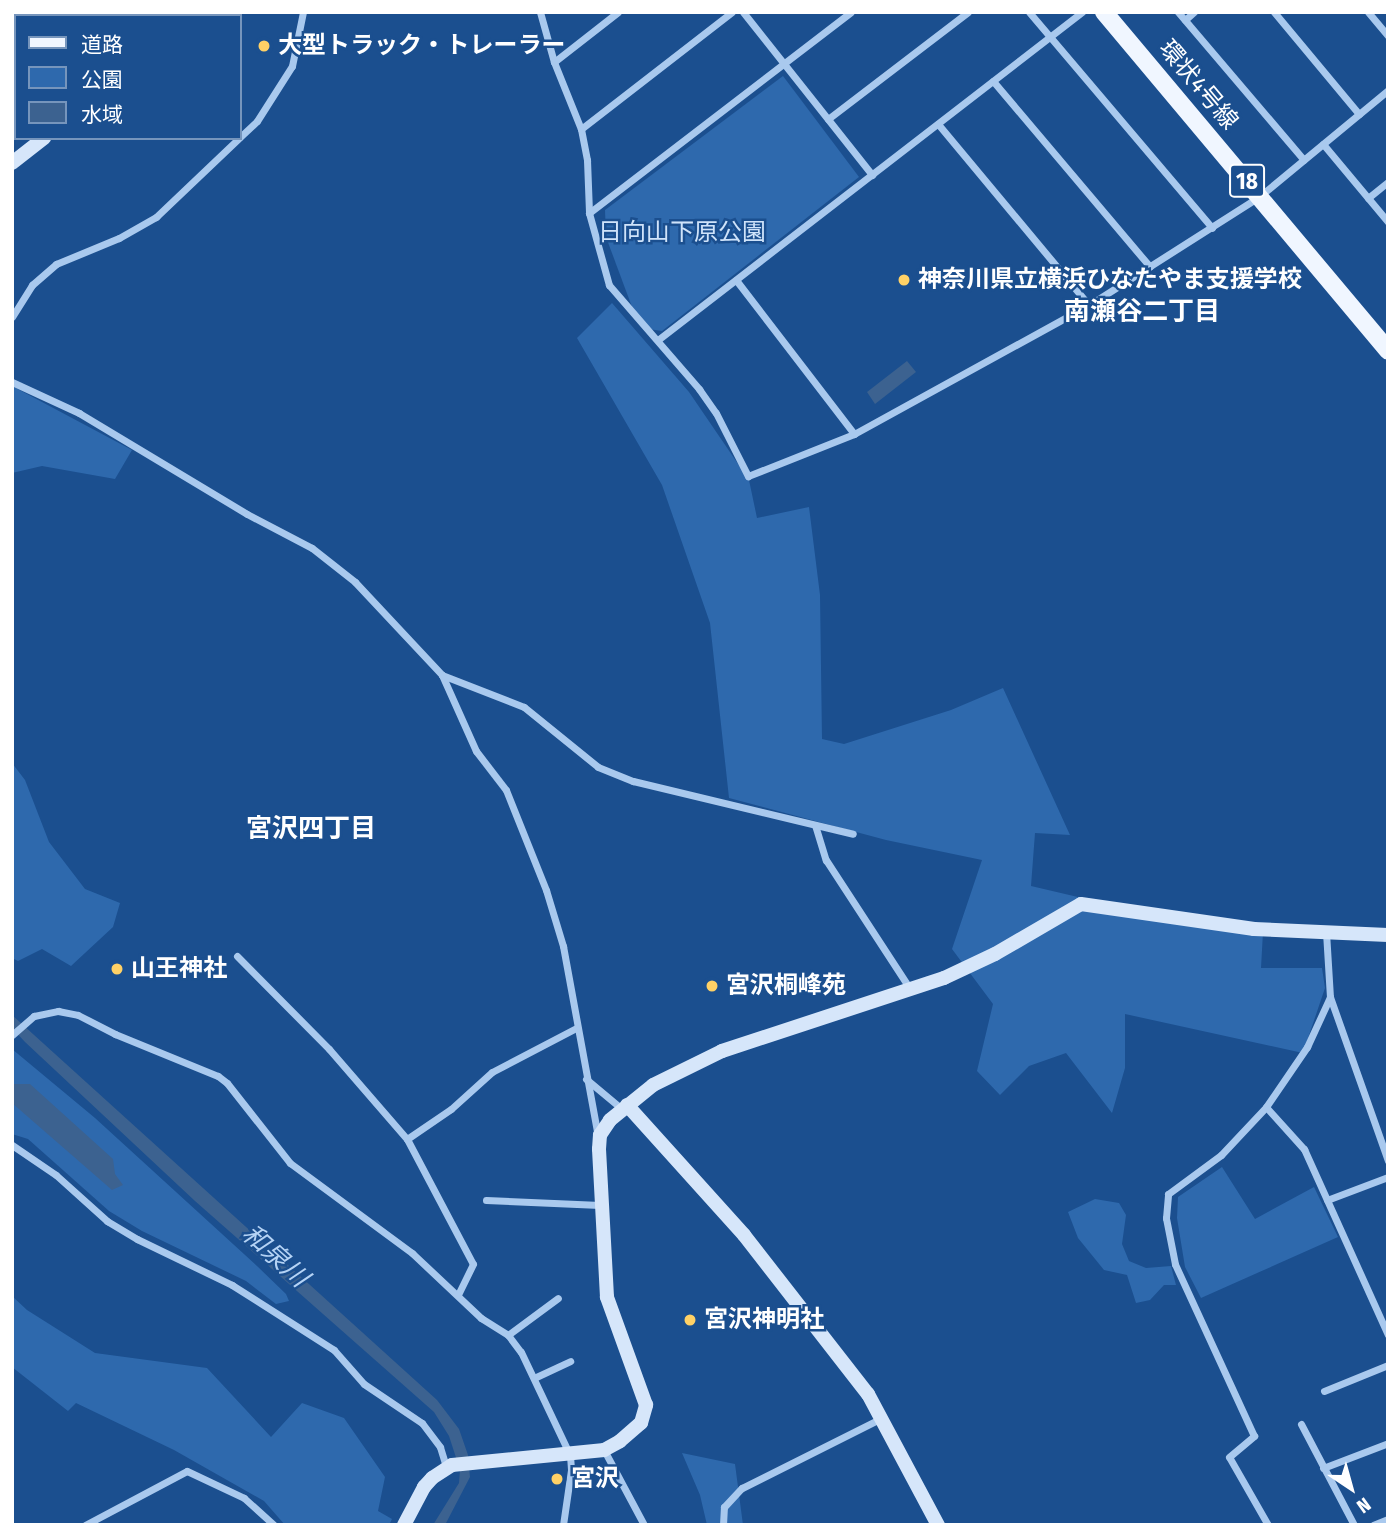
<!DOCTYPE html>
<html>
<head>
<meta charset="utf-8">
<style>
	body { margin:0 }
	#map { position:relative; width:1400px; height:1537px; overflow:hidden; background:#1b4f8f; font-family:"Fira Sans Condensed","Noto Sans JP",sans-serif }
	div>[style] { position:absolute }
	.green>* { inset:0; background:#2e69ad }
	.water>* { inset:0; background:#3c6290 }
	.street>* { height:7px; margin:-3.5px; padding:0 3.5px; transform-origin:3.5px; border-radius:3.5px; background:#a9c9ee }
	.secondary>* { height:14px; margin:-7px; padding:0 7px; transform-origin:7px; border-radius:7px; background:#d6e6fa }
	.primary>* { height:18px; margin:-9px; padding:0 9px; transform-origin:9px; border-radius:9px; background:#f0f6ff }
	.dots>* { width:19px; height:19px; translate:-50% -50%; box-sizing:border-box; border:4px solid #1b4f8f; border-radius:50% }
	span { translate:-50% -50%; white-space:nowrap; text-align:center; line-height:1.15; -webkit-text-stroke:5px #1b4f8f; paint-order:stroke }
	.shield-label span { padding:2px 5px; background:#1b4f8f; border:2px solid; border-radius:5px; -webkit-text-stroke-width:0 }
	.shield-label { font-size:23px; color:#fff; font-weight:700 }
	.poi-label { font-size:24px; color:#fff; font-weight:700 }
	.left { translate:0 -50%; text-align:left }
	.street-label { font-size:24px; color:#fff }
	.park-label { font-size:24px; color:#cfe3fa }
	.neighbourhood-label { font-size:26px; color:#fff; font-weight:700 }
	.water-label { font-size:26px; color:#b5d3f5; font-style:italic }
	.frame { position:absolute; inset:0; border:14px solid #fff; pointer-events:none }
	.legend { position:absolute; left:14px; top:14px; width:228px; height:126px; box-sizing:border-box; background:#1b4f8f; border:2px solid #7695bc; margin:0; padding:9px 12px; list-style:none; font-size:21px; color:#fff }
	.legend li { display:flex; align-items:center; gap:14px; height:35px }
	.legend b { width:35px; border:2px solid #7695bc }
	.north { position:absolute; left:1316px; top:1453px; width:70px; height:70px; -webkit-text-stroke:5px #1b4f8f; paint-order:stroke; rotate:144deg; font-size:19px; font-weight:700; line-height:28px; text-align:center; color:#fff }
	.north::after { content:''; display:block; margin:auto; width:24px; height:32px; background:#fff; clip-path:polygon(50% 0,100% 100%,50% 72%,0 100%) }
</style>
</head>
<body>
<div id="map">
	<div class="green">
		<div style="clip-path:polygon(783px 76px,859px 177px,662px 331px,648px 329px,632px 307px,606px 237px,605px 210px)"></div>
		<div style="clip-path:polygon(612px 303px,689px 392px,749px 480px,757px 518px,809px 507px,820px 595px,822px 739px,844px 744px,951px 710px,1003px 688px,1070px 835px,1035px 833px,1031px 886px,1112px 905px,1263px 932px,1261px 968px,1322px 968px,1325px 988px,1303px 1053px,1125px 1014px,1125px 1068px,1112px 1113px,1066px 1053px,1029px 1066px,1000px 1095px,977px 1071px,993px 1004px,952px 949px,982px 860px,886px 840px,729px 798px,710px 623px,662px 485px,577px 338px)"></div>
		<div style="clip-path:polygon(12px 386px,132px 450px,115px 479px,42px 466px,12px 473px)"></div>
		<div style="clip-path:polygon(12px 763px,25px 780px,49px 842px,85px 889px,120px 903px,113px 927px,71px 966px,42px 949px,18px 961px,12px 958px)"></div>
		<div style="clip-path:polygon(12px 1049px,95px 1118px,257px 1266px,286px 1294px,289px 1301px,276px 1304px,246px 1281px,142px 1231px,109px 1211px,28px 1139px,12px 1134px)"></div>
		<div style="clip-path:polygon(1222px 1167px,1255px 1219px,1314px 1187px,1338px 1237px,1201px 1298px,1185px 1267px,1177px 1218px,1178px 1197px)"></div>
		<div style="clip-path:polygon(1095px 1199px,1119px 1203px,1126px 1215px,1122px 1244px,1129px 1261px,1146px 1268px,1171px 1266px,1176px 1285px,1164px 1285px,1150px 1300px,1136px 1303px,1127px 1275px,1104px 1270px,1078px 1238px,1068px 1212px)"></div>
		<div style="clip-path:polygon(12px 1296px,27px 1310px,95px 1353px,207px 1368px,271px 1437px,302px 1403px,344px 1418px,385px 1477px,378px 1511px,392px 1519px,389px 1525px,285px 1525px,264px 1501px,174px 1450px,76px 1403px,68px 1411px,12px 1367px)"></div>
		<div style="clip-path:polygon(682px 1453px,735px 1464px,743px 1525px,707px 1525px,700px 1495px)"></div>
	</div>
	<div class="water">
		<div style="clip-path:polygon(907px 361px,916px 372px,875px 404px,867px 392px)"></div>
		<div style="clip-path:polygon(12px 1015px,437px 1400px,459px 1429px,468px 1455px,470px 1477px,445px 1525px,433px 1525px,459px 1483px,460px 1470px,449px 1436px,434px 1412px,195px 1201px,25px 1042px,12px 1028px)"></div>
		<div style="clip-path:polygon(12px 1084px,30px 1084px,113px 1159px,115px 1174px,123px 1185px,112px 1190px,12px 1103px)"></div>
	</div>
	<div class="street">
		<div style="left:540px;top:12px;width:52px;rotate:74.4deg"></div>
		<div style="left:554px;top:62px;width:72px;rotate:68.1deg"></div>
		<div style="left:581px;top:129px;width:32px;rotate:79deg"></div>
		<div style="left:587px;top:160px;width:53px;rotate:87.8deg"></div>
		<div style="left:589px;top:213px;width:75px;rotate:74.5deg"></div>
		<div style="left:609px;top:285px;width:138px;rotate:49.1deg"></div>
		<div style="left:699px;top:389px;width:29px;rotate:55deg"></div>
		<div style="left:716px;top:413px;width:71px;rotate:63.1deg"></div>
		<div style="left:748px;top:476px;width:114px;rotate:-21.6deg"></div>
		<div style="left:854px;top:434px;width:268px;rotate:-28.8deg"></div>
		<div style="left:1089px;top:305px;width:203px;rotate:-32.5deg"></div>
		<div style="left:1260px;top:196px;width:166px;rotate:-39.6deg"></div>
		<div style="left:743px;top:12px;width:208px;rotate:51.6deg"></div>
		<div style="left:1029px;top:12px;width:283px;rotate:49.7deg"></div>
		<div style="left:1178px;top:12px;width:194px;rotate:49.6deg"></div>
		<div style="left:1274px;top:12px;width:133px;rotate:50.2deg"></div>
		<div style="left:1368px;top:12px;width:31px;rotate:50deg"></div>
		<div style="left:1185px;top:20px;width:12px;rotate:-42deg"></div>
		<div style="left:554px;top:62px;width:81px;rotate:-38deg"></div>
		<div style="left:993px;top:81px;width:243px;rotate:49.8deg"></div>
		<div style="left:828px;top:119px;width:176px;rotate:-37.4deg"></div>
		<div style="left:938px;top:124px;width:236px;rotate:50.2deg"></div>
		<div style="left:581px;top:129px;width:191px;rotate:-37.8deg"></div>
		<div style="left:240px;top:137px;width:23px;rotate:-43deg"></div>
		<div style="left:257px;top:121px;width:65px;rotate:-57.5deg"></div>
		<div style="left:292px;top:66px;width:55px;rotate:-78.5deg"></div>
		<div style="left:1323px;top:144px;width:102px;rotate:50.2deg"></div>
		<div style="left:1368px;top:198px;width:26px;rotate:-39deg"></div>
		<div style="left:589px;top:213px;width:330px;rotate:-37.5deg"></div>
		<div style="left:736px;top:280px;width:194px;rotate:52.5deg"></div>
		<div style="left:12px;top:317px;width:38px;rotate:-58deg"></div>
		<div style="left:32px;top:285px;width:32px;rotate:-41deg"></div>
		<div style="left:56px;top:264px;width:68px;rotate:-22.4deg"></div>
		<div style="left:119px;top:238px;width:43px;rotate:-29.6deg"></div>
		<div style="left:156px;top:217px;width:115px;rotate:-43.6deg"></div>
		<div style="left:659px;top:339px;width:535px;rotate:-37.71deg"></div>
		<div style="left:12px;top:382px;width:74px;rotate:24.8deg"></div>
		<div style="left:79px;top:413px;width:196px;rotate:31deg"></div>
		<div style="left:247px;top:514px;width:73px;rotate:27.6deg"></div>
		<div style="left:312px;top:548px;width:55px;rotate:38.3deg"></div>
		<div style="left:355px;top:582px;width:127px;rotate:46.9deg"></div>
		<div style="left:442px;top:675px;width:83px;rotate:65.9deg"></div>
		<div style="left:476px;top:751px;width:49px;rotate:52.4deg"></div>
		<div style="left:506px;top:790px;width:108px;rotate:68.2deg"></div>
		<div style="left:546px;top:890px;width:59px;rotate:73.1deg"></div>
		<div style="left:563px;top:946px;width:193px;rotate:79.6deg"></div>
		<div style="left:442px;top:675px;width:88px;rotate:21.3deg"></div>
		<div style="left:524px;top:707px;width:95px;rotate:39deg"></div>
		<div style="left:598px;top:767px;width:38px;rotate:22deg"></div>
		<div style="left:633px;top:781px;width:226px;rotate:13.5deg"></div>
		<div style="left:815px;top:825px;width:37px;rotate:73deg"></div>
		<div style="left:826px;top:860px;width:154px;rotate:56.9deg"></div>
		<div style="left:1326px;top:932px;width:65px;rotate:86.5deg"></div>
		<div style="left:1330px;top:997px;width:174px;rotate:70.5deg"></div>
		<div style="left:237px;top:956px;width:131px;rotate:45.3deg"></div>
		<div style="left:329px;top:1049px;width:119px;rotate:49.1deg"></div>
		<div style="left:407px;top:1139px;width:141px;rotate:62.2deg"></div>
		<div style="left:473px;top:1264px;width:34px;rotate:116deg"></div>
		<div style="left:12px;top:1035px;width:29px;rotate:-41deg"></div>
		<div style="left:34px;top:1016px;width:25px;rotate:-12deg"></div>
		<div style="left:58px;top:1011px;width:20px;rotate:11deg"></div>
		<div style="left:78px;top:1015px;width:42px;rotate:27.2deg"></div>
		<div style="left:115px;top:1034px;width:111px;rotate:22.2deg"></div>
		<div style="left:218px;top:1076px;width:11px;rotate:38deg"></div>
		<div style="left:227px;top:1083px;width:102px;rotate:51.8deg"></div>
		<div style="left:290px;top:1163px;width:152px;rotate:36.4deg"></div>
		<div style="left:412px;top:1253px;width:95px;rotate:43.3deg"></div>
		<div style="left:481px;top:1318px;width:32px;rotate:32deg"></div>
		<div style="left:508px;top:1335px;width:21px;rotate:53deg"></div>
		<div style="left:521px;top:1352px;width:114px;rotate:64.6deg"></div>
		<div style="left:570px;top:1455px;width:15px;rotate:86deg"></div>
		<div style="left:571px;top:1470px;width:56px;rotate:98.3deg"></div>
		<div style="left:586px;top:1079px;width:47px;rotate:39.8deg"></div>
		<div style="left:1266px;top:1107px;width:57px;rotate:47.9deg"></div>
		<div style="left:1304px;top:1149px;width:204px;rotate:65.7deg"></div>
		<div style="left:407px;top:1139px;width:53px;rotate:-34.3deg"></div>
		<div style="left:451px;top:1109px;width:55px;rotate:-42.1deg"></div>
		<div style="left:492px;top:1072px;width:95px;rotate:-27.6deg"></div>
		<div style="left:12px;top:1145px;width:53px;rotate:34.3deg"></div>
		<div style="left:56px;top:1175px;width:69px;rotate:42deg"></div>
		<div style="left:107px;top:1221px;width:35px;rotate:31deg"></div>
		<div style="left:137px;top:1239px;width:106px;rotate:25.8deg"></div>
		<div style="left:232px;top:1285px;width:121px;rotate:32.5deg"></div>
		<div style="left:334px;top:1350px;width:45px;rotate:48.6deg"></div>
		<div style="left:364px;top:1384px;width:70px;rotate:33.9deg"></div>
		<div style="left:422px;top:1423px;width:30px;rotate:53deg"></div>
		<div style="left:440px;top:1447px;width:21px;rotate:73deg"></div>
		<div style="left:486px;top:1200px;width:114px;rotate:2.5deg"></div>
		<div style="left:1327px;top:1200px;width:65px;rotate:-20.7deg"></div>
		<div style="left:508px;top:1335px;width:62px;rotate:-36.5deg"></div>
		<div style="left:534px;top:1378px;width:40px;rotate:-25deg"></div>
		<div style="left:1324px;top:1391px;width:69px;rotate:-22.1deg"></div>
		<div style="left:1301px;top:1424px;width:114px;rotate:62.3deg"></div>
		<div style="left:604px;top:1450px;width:85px;rotate:61.9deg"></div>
		<div style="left:1323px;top:1468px;width:70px;rotate:-21deg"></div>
		<div style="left:85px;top:1525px;width:115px;rotate:-27.9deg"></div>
		<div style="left:187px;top:1471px;width:63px;rotate:25.3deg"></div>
		<div style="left:244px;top:1498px;width:40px;rotate:42deg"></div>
		<div style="left:723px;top:1525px;width:18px;rotate:-87deg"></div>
		<div style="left:724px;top:1507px;width:26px;rotate:-47deg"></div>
		<div style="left:742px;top:1488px;width:157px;rotate:-26.6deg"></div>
		<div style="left:1268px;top:1525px;width:78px;rotate:-119.8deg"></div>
		<div style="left:1229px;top:1457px;width:33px;rotate:-40deg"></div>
		<div style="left:1254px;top:1436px;width:189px;rotate:-114.7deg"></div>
		<div style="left:1175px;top:1264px;width:47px;rotate:-101.1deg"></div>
		<div style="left:1166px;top:1218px;width:24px;rotate:-85deg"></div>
		<div style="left:1168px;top:1194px;width:66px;rotate:-36.3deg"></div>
		<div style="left:1221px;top:1155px;width:66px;rotate:-46.8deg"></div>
		<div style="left:1266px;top:1107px;width:73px;rotate:-55.7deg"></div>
		<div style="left:1307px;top:1047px;width:55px;rotate:-65.3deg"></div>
		<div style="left:1373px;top:1525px;width:16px;rotate:-22deg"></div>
	</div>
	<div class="secondary">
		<div style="left:203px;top:16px;width:6px;rotate:-45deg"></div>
		<div style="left:12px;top:163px;width:41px;rotate:-38deg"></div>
		<div style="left:627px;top:1105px;width:175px;rotate:48deg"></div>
		<div style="left:744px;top:1235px;width:202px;rotate:52.1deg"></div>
		<div style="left:868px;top:1394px;width:149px;rotate:61.9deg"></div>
		<div style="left:404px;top:1525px;width:43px;rotate:-62.2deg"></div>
		<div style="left:424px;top:1487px;width:12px;rotate:-48deg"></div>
		<div style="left:432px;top:1478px;width:24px;rotate:-33deg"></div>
		<div style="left:452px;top:1465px;width:153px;rotate:-5.6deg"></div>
		<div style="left:604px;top:1450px;width:18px;rotate:-29deg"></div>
		<div style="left:620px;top:1441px;width:28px;rotate:-41deg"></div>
		<div style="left:641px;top:1423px;width:19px;rotate:-74deg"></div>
		<div style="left:646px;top:1405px;width:115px;rotate:-109.9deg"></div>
		<div style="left:607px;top:1297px;width:148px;rotate:-93.1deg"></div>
		<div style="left:599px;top:1149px;width:14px;rotate:-86deg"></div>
		<div style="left:600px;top:1135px;width:18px;rotate:-56deg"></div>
		<div style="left:610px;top:1120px;width:55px;rotate:-39.1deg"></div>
		<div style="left:653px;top:1085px;width:77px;rotate:-26.2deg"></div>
		<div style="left:722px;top:1051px;width:234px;rotate:-18.2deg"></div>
		<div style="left:944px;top:978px;width:56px;rotate:-25.2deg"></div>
		<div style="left:995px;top:954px;width:99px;rotate:-30.2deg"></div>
		<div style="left:1081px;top:904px;width:175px;rotate:8.2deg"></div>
		<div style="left:1254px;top:929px;width:134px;rotate:2.6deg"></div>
	</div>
	<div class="primary">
		<div style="left:1104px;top:12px;width:442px;rotate:50deg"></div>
	</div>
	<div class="dots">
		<div style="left:264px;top:46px;background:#ffd166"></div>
		<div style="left:904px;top:280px;background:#ffd166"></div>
		<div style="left:117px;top:969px;background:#ffd166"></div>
		<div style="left:712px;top:986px;background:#ffd166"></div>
		<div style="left:690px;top:1320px;background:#ffd166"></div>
		<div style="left:557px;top:1479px;background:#ffd166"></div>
	</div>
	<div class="shield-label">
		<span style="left:1247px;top:181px">18</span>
	</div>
	<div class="poi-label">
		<span class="left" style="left:278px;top:46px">大型トラック・トレーラー</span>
		<span class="left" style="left:918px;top:280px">神奈川県立横浜ひなたやま支援学校</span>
		<span class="left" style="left:131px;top:969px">山王神社</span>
		<span class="left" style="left:726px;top:986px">宮沢桐峰苑</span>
		<span class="left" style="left:704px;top:1320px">宮沢神明社</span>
		<span class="left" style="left:571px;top:1479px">宮沢</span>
	</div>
	<div class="street-label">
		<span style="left:1198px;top:85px;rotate:50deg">環状4号線</span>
	</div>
	<div class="park-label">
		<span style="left:682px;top:233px">日向山下原公園</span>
	</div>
	<div class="neighbourhood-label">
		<span style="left:1142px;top:312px">南瀬谷二丁目</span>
		<span style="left:311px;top:829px">宮沢四丁目</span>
	</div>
	<div class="water-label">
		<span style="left:275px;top:1256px;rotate:42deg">和泉川</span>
	</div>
	<div class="frame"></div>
	<ul class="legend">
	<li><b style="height:9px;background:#f0f6ff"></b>道路</li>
	<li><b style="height:19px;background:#2e69ad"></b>公園</li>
	<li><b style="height:19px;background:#3c6290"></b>水域</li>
	</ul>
	<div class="north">N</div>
</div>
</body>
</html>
